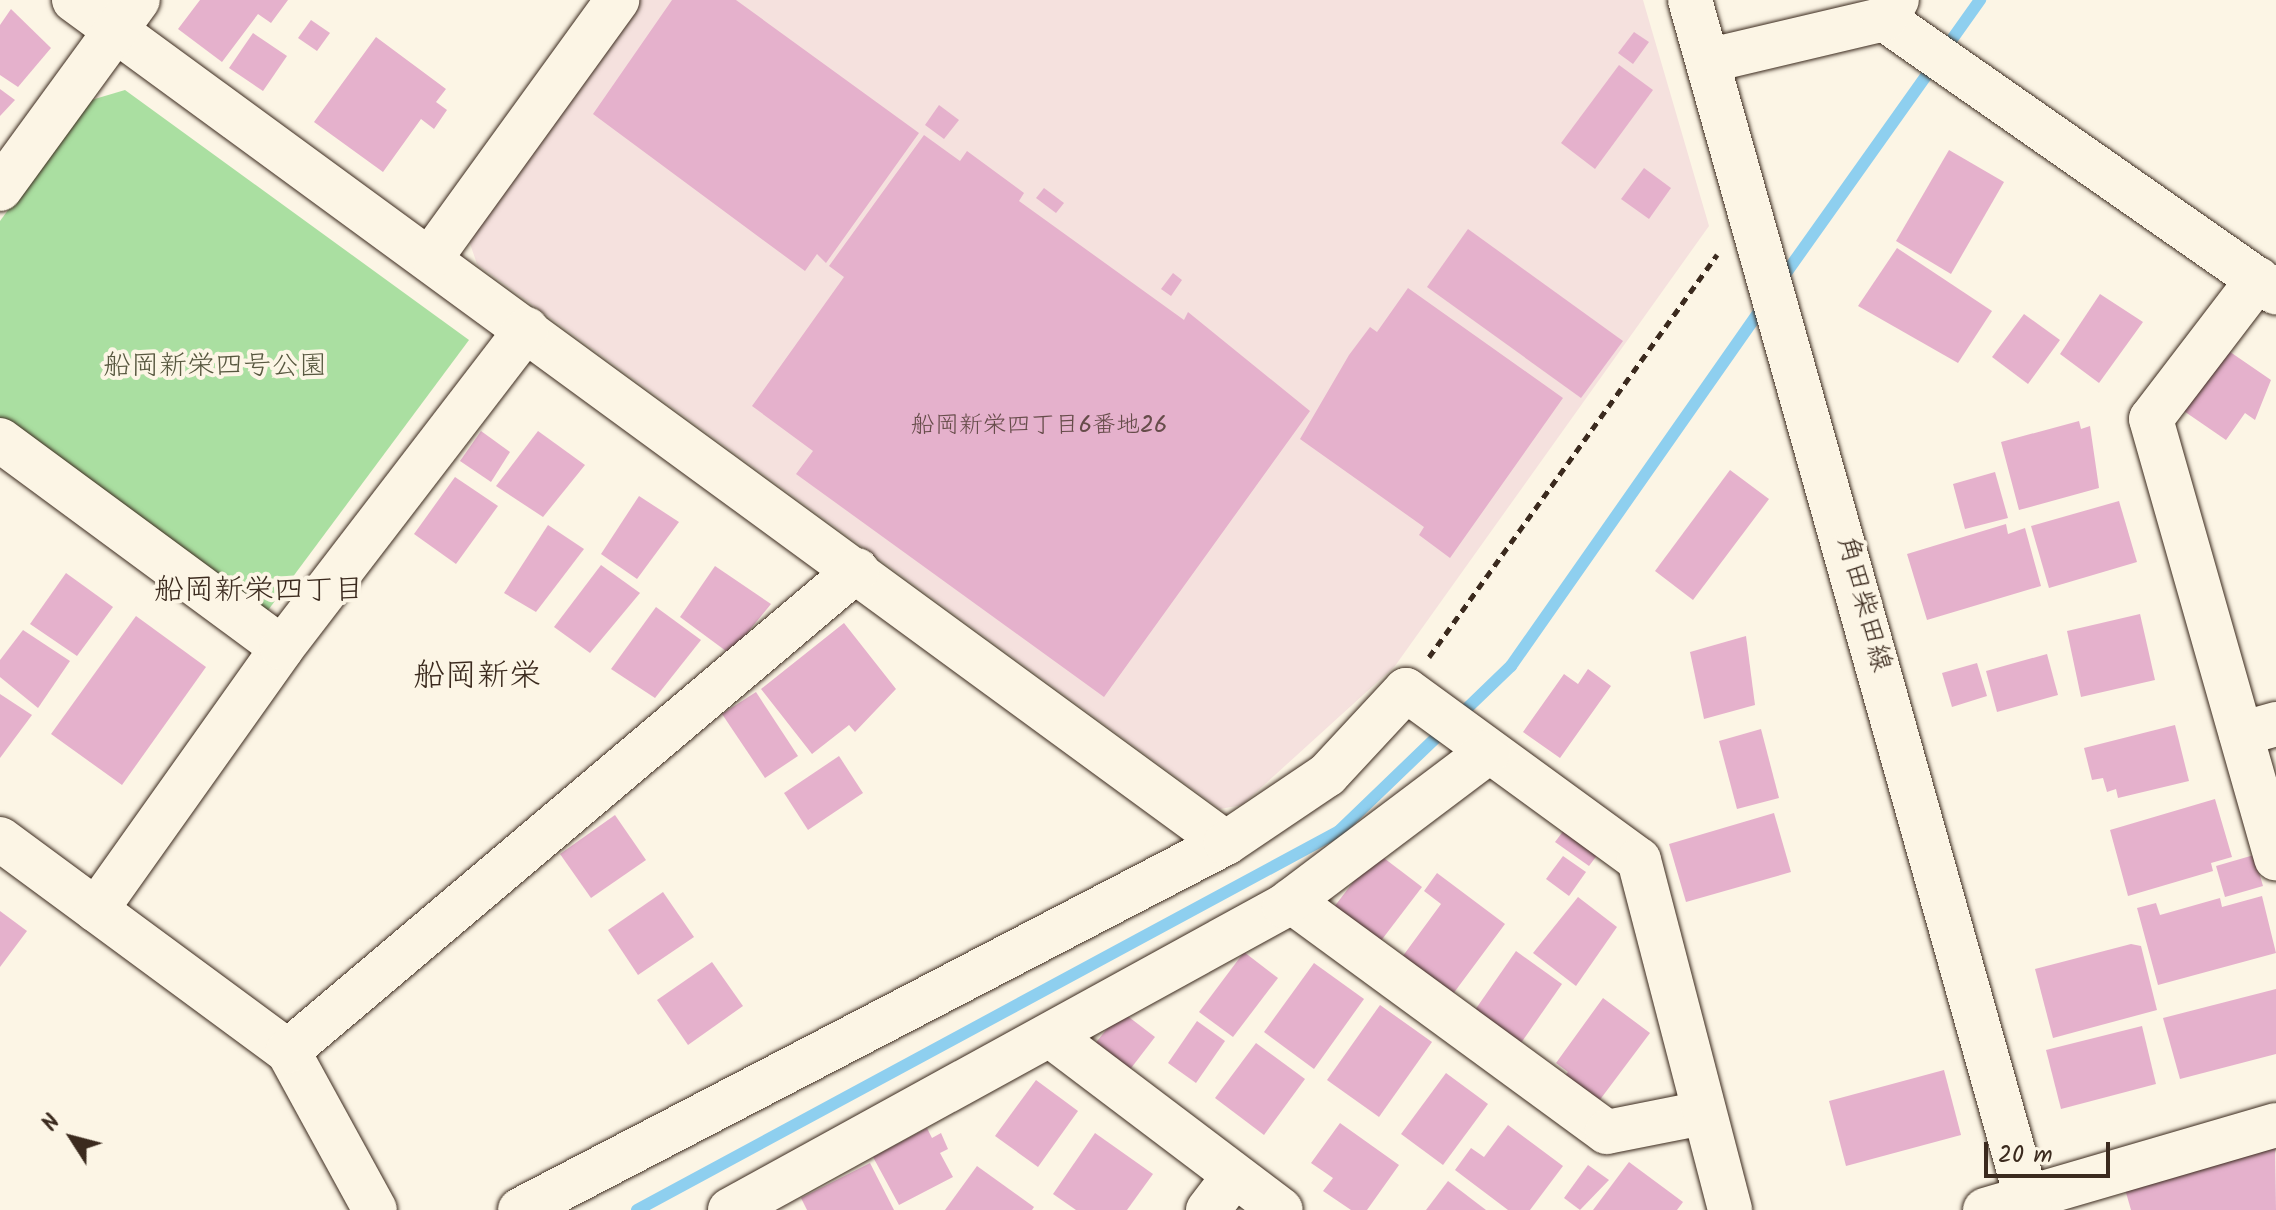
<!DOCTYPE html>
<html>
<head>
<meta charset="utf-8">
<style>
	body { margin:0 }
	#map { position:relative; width:2276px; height:1210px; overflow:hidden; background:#fcf5e5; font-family:Kalam,"Klee One",sans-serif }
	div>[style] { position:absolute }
	.built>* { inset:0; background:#f5e1de }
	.green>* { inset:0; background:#aadfa1 }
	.stream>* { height:12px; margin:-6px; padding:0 6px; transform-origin:6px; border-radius:6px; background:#8ecfef }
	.building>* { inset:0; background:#e5b1cc }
	.path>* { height:5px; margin-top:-2.5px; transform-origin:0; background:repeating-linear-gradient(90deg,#3b2a1e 0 8px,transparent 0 14px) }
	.roads { filter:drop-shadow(0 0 2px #3b2a1e) drop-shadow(0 0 2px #3b2a1e) }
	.minor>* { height:44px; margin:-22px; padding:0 22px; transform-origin:22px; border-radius:22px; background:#fcf5e5 }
	.major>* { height:44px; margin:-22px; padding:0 22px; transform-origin:22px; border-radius:22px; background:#fcf5e5 }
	span { translate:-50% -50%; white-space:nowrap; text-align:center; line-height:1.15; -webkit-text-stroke:8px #fcf5e5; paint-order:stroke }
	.number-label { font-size:24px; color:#664c4a }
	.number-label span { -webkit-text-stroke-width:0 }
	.park-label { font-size:28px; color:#57573f }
	.street-label { font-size:28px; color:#3b2a1e }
	.neighbourhood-label { font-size:30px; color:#3b2a1e }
	.quarter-label { font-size:32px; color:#3b2a1e }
	.north { position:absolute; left:32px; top:1098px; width:80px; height:80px; -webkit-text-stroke:6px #fcf5e5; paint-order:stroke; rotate:306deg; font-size:22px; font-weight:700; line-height:32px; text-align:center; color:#3b2a1e }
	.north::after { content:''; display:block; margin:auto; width:28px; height:36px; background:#3b2a1e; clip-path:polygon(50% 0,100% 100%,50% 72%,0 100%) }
	.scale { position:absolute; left:1984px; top:1142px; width:126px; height:36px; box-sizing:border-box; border:4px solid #3b2a1e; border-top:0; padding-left:10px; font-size:24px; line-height:28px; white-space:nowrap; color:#3b2a1e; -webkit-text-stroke:6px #fcf5e5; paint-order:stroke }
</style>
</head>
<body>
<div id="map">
	<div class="built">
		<div style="clip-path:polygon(640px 0,1643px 0,1709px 226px,1395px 666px,1242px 805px,1220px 809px,477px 264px,467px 235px)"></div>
	</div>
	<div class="green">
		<div style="clip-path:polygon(125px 90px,469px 340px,263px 617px,0 420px,0 221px,88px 101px)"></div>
	</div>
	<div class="stream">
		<div style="left:1781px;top:280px;width:344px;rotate:-54.6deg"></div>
		<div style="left:1458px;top:717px;width:74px;rotate:-43.9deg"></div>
		<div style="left:1511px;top:666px;width:441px;rotate:-55deg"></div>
		<div style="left:637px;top:1210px;width:798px;rotate:-28.36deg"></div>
		<div style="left:1339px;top:831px;width:147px;rotate:-43.9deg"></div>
	</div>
	<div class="building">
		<div style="clip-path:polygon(200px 0,288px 0,271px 23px,258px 14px,222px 62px,178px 29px)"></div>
		<div style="clip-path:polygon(672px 0,736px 0,919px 133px,826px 263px,817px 254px,805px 271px,593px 114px)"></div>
		<div style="clip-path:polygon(11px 9px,51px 48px,18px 87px,0 75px,0 25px)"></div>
		<div style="clip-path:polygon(311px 20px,330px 33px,317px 51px,298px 38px)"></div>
		<div style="clip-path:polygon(1634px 32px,1649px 42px,1633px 64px,1618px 53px)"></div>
		<div style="clip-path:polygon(253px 33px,287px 56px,263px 91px,229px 68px)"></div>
		<div style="clip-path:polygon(376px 37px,446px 89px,436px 102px,447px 110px,434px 129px,421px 119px,383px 172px,314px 122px)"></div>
		<div style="clip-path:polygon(1619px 65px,1653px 90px,1595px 169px,1561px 143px)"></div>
		<div style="clip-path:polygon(0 89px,15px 100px,0 116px)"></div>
		<div style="clip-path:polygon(939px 105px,959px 120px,944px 139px,925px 125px)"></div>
		<div style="clip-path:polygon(924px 135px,960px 161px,967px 151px,1024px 193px,1019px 201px,1184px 320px,1188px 312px,1310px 411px,1104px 697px,796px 474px,813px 451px,752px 406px,844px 277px,829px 266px)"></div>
		<div style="clip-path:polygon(1949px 150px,2004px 182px,1951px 274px,1896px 241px)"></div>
		<div style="clip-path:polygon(1644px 168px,1671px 188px,1649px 219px,1621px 199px)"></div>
		<div style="clip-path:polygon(1044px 188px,1064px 203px,1056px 213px,1036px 198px)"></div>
		<div style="clip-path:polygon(1468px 229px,1623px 341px,1581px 398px,1427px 287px)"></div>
		<div style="clip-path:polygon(1897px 248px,1992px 311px,1958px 363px,1858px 306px)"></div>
		<div style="clip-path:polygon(1173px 273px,1182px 280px,1171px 296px,1161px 289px)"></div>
		<div style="clip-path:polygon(1408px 288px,1563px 398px,1450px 558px,1419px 535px,1424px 527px,1300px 439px,1349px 355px,1370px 327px,1377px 332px)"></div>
		<div style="clip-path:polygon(2100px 294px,2143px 322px,2099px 383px,2060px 354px)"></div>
		<div style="clip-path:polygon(2024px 314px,2060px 340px,2028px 384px,1992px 357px)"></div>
		<div style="clip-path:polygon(2220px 345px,2271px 380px,2255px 420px,2245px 413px,2226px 440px,2178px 407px)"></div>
		<div style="clip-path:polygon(2079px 421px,2081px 429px,2090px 426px,2099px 488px,2019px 510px,2001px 442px)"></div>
		<div style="clip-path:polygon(481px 431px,510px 452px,491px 482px,460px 461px)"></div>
		<div style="clip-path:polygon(538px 431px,585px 465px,543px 517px,496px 486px)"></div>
		<div style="clip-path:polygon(1730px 470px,1769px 499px,1693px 600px,1655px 571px)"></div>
		<div style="clip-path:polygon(1995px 472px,2008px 518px,1965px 529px,1953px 484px)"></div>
		<div style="clip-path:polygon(455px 477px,498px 506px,456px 564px,414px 534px)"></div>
		<div style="clip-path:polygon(639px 496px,679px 522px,637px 579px,601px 554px)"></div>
		<div style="clip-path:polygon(2119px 501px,2137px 562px,2049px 588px,2031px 526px)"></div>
		<div style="clip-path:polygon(2006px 524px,2008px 534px,2025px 528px,2041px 586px,1927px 620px,1907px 554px)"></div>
		<div style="clip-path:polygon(548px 525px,584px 549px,536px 612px,504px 593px)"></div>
		<div style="clip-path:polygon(601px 565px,640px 593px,590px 653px,554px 627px)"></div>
		<div style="clip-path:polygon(715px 566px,771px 604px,730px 654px,680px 617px)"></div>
		<div style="clip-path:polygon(66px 573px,113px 607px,77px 656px,30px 624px)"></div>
		<div style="clip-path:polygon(656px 607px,701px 640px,655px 698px,611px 669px)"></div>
		<div style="clip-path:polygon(2140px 614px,2155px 680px,2081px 697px,2067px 631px)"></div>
		<div style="clip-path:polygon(136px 616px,206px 667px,122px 785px,51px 734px)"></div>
		<div style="clip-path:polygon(844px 623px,896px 689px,855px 732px,849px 725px,812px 754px,761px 689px)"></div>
		<div style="clip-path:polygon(23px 630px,70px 661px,38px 708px,0 677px,0 660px)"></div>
		<div style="clip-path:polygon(1746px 636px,1755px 705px,1704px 719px,1690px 652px)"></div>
		<div style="clip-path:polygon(2047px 654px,2058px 695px,1997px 712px,1986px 671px)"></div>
		<div style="clip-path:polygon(1977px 663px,1987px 696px,1952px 707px,1942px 673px)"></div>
		<div style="clip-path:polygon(1588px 669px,1611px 686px,1560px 758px,1523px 732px,1564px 674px,1578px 684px)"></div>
		<div style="clip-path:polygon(756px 692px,798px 756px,765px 778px,722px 714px)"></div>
		<div style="clip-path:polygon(0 694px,32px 715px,0 758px)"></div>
		<div style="clip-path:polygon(2175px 725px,2189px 781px,2118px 798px,2116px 789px,2107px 792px,2103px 778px,2092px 780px,2084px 748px)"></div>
		<div style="clip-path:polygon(1761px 729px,1779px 798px,1737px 809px,1719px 741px)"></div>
		<div style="clip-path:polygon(839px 756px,863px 793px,808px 830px,784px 793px)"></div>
		<div style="clip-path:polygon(2215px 799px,2232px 857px,2211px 863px,2213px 871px,2128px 896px,2110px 830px)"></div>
		<div style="clip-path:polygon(1774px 813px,1791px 872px,1686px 902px,1669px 844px)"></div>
		<div style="clip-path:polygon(615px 815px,646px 860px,591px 898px,560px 854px)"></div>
		<div style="clip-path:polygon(1570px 822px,1604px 846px,1589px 866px,1555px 842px)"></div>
		<div style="clip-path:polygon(1376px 852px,1422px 887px,1377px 946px,1331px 911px)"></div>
		<div style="clip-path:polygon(2254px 855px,2263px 886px,2225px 897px,2216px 866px)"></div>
		<div style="clip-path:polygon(1563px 856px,1586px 872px,1569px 896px,1546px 879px)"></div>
		<div style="clip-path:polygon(1437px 873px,1505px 924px,1447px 1002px,1397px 964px,1441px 904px,1424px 891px)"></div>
		<div style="clip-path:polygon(663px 892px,694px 937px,638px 975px,608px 930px)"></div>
		<div style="clip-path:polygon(2262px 896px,2276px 953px,2158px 985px,2137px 908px,2156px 903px,2160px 915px,2220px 898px,2222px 907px)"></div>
		<div style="clip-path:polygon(1578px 897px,1617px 927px,1576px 986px,1533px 953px)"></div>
		<div style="clip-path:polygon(0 911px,27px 931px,0 967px)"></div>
		<div style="clip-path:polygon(2131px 944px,2141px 946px,2157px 1010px,2053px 1038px,2035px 969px)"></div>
		<div style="clip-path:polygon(1516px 951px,1562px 984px,1521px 1043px,1475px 1010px)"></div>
		<div style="clip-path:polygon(1244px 952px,1278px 978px,1233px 1037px,1199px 1012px)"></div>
		<div style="clip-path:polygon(712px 962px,743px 1006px,688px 1045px,657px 1000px)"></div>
		<div style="clip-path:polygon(1314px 963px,1364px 999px,1314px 1069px,1264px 1032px)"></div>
		<div style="clip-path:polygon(2276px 989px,2276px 1054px,2180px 1079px,2163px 1018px)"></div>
		<div style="clip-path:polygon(1603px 998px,1650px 1033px,1590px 1113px,1556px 1087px,1568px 1072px,1556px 1063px)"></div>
		<div style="clip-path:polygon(1380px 1005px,1432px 1042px,1379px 1117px,1327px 1080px)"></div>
		<div style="clip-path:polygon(1121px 1011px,1155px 1037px,1125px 1076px,1090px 1050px)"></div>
		<div style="clip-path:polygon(1197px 1021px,1225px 1041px,1196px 1083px,1168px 1063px)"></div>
		<div style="clip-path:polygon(2142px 1026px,2156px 1084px,2061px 1109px,2046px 1050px)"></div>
		<div style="clip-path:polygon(1256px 1043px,1305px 1079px,1264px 1135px,1215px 1098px)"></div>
		<div style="clip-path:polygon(1944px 1070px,1961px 1135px,1846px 1166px,1829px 1101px)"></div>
		<div style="clip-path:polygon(1446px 1073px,1488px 1104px,1443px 1165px,1401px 1134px)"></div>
		<div style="clip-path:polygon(1036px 1080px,1078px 1111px,1038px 1167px,995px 1136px)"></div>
		<div style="clip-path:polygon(1340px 1123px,1399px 1165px,1367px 1210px,1351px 1210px,1323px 1191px,1333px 1178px,1311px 1163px)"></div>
		<div style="clip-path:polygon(1508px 1125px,1563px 1166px,1530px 1210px,1508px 1210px,1455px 1170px,1471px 1148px,1484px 1157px)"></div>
		<div style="clip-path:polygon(927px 1128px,932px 1138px,941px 1133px,948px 1149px,940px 1153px,953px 1177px,899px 1205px,873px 1157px)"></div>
		<div style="clip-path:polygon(1095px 1133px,1153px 1174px,1127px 1210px,1076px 1210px,1053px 1194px)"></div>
		<div style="clip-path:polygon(2275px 1148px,2276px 1210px,2131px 1210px,2125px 1189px)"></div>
		<div style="clip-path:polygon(1629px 1162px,1683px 1202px,1677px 1210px,1593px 1210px)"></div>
		<div style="clip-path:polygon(870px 1163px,894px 1210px,807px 1210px,801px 1198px)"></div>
		<div style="clip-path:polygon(1588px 1165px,1609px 1180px,1580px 1210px,1564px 1198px)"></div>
		<div style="clip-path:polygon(977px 1166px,1034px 1207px,1032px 1210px,945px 1210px)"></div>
		<div style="clip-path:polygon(1448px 1181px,1486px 1210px,1426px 1210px)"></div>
	</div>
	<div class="path">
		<div style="left:1429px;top:657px;width:495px;rotate:-54.4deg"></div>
	</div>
	<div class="roads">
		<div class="minor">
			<div style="left:74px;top:0;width:1427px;rotate:36.2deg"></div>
			<div style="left:1884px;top:19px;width:478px;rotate:34.9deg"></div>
			<div style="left:1711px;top:60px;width:178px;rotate:-13.3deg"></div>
			<div style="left:1884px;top:19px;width:23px;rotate:-56deg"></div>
			<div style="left:0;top:189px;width:234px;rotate:-53.9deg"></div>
			<div style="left:432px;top:256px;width:316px;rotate:-54.1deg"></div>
			<div style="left:2258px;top:279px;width:176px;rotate:127.4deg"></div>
			<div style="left:2151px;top:419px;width:457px;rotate:74.1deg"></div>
			<div style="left:0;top:440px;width:350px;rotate:36.4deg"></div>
			<div style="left:2241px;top:734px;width:36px;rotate:-16deg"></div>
			<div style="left:0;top:839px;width:358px;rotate:36.4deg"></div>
			<div style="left:288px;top:1051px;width:181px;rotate:61.3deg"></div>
			<div style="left:1291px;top:901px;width:391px;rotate:36.2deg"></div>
			<div style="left:1607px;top:1132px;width:98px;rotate:-11.2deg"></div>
			<div style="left:96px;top:910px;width:321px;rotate:-54.6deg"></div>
			<div style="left:282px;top:648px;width:402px;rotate:-52.5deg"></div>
			<div style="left:1051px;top:1036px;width:288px;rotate:37.1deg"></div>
			<div style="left:288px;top:1051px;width:745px;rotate:-40.21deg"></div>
			<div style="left:520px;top:1210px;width:796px;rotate:-27.47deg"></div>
			<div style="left:1226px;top:843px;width:122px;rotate:-34deg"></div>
			<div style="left:1327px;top:775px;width:116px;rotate:-47.1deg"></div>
			<div style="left:1406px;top:690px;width:288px;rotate:36.1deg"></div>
			<div style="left:1639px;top:860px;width:362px;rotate:75.4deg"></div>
			<div style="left:730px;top:1210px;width:632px;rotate:-28.76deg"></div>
			<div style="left:1284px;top:906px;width:256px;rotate:-37deg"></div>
			<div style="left:1208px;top:1210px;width:43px;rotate:-52.6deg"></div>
			<div style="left:1985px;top:1210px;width:303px;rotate:-16.3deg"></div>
		</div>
		<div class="major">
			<div style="left:1690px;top:0;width:1257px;rotate:74.31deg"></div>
		</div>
	</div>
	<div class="number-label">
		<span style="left:1039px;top:426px">船岡新栄四丁目6番地26</span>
	</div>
	<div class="park-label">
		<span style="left:215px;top:367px">船岡新栄四号公園</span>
	</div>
	<div class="street-label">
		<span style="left:1863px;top:604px;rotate:75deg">角田柴田線</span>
	</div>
	<div class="neighbourhood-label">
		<span style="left:259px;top:591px">船岡新栄四丁目</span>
	</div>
	<div class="quarter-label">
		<span style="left:477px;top:677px">船岡新栄</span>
	</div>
	<div class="north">N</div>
	<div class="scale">20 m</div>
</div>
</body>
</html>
